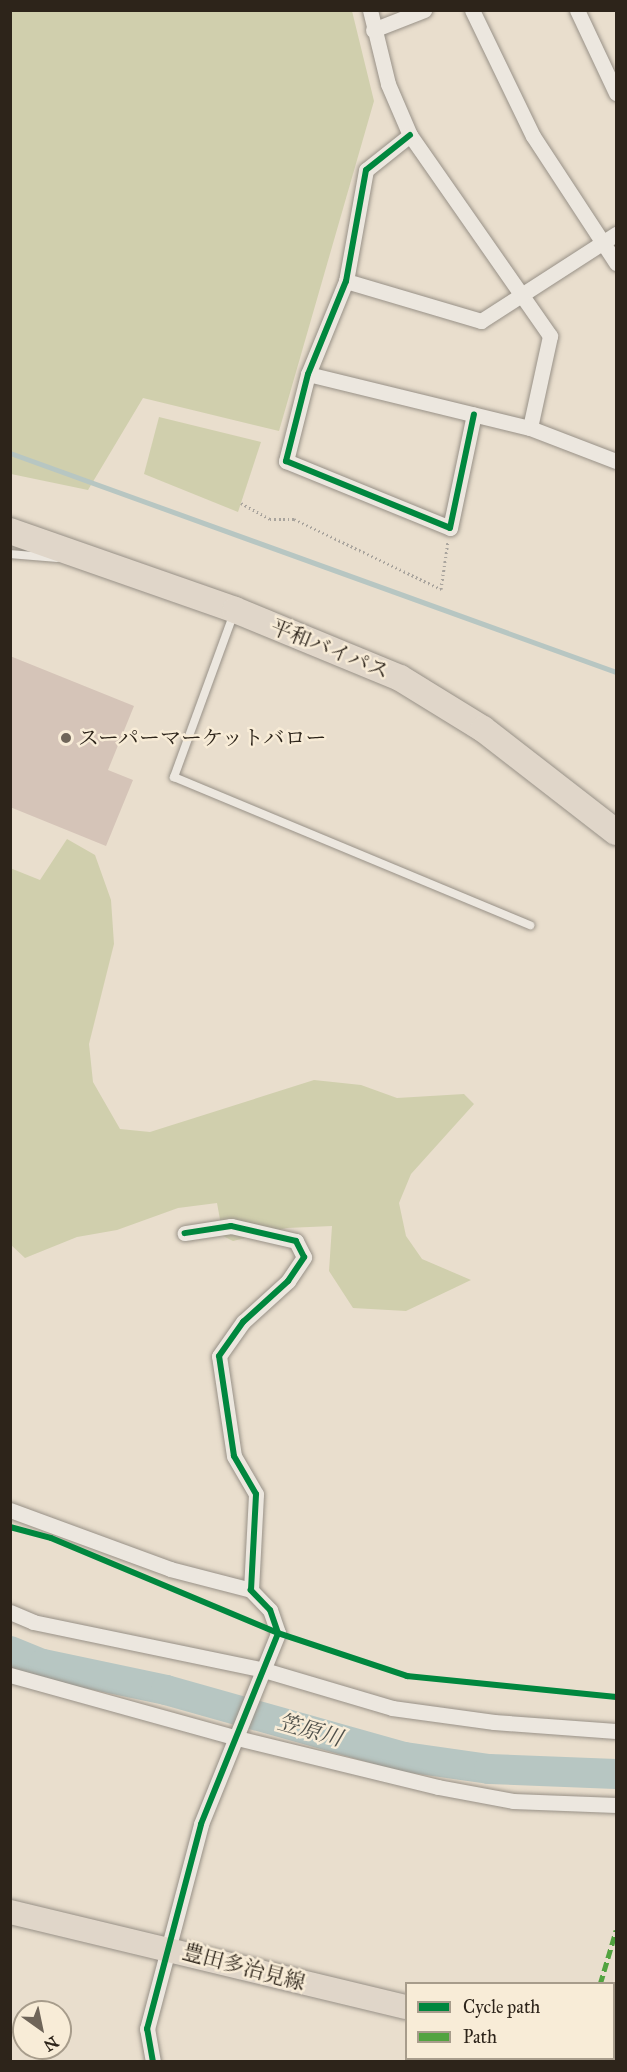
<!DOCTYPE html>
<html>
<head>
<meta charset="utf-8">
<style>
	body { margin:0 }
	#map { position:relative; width:627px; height:2072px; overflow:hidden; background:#e9decd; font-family:"IM FELL Great Primer","Noto Serif JP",serif }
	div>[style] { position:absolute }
	.green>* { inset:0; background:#d0cfad }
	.stream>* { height:5px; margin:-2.5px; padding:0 2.5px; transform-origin:2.5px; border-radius:2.5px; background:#b7c6c2 }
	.river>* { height:30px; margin:-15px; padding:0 15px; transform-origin:15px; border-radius:15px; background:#b7c6c2 }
	.building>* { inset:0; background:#d5c4b8 }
	.path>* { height:3px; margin-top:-1.5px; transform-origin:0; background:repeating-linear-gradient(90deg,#a9a49d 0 1.5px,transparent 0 4.5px) }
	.roads { filter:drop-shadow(0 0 2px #989187) drop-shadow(0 0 2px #989187) }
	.service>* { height:8px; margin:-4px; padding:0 4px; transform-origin:4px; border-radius:4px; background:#ece7df }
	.minor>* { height:15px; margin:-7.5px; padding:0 7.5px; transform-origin:7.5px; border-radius:7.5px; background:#ece7df }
	.primary>* { height:24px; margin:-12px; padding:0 12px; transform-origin:12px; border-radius:12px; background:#e0d6c9 }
	.trunk>* { height:26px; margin:-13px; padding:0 13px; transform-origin:13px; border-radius:13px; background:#e0d6c9 }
	.quiet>* { height:4.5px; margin-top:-2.25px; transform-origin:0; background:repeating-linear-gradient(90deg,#52a340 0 9px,transparent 0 13.5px) }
	.cycleway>* { height:6px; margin:-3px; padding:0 3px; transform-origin:3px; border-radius:3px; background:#00873e }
	.dots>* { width:16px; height:16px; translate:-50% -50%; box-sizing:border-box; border:3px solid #f8ecd7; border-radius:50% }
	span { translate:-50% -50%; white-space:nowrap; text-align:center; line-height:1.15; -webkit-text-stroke:5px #f8ecd7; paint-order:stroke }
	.street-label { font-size:21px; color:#2d241a }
	.poi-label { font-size:21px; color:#2d241a }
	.left { translate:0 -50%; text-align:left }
	.water-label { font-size:22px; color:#50514b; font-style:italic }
	.frame { position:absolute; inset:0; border:12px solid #2d241a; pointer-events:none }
	.legend { position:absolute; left:405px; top:1982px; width:210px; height:78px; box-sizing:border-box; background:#f8ecd7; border:2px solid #a79c8b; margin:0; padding:8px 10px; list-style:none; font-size:18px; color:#2d241a }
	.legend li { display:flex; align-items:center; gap:12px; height:30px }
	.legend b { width:30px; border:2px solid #a79c8b }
	.north { position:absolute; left:12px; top:2000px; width:60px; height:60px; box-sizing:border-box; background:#f8ecd7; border:2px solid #a79c8b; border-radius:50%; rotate:147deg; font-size:16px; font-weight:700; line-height:24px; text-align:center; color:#2d241a }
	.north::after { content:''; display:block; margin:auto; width:21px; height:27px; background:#6f6559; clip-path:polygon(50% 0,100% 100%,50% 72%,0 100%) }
</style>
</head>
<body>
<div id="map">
	<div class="green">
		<div style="clip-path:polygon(10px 11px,352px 11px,374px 101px,279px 431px,143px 398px,88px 490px,11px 474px)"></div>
		<div style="clip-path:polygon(159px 417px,261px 442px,238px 512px,144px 474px)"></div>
		<div style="clip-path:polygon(67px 839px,95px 855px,111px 900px,114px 944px,89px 1044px,93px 1082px,120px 1129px,150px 1132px,314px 1080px,361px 1085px,397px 1098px,464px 1094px,474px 1104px,411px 1174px,399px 1203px,406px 1236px,422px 1259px,471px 1280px,406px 1311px,353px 1308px,329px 1271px,332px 1226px,287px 1228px,233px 1241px,223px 1236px,217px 1203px,178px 1208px,117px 1230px,77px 1237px,25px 1258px,10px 1244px,10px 868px,40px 880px)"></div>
	</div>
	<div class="stream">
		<div style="left:10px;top:453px;width:644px;rotate:19.87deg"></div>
	</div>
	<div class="river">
		<div style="left:10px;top:1651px;width:35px;rotate:22deg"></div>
		<div style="left:43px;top:1664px;width:126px;rotate:11.9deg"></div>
		<div style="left:166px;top:1690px;width:248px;rotate:15.7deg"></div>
		<div style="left:405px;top:1757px;width:85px;rotate:8.1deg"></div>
		<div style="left:489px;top:1769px;width:127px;rotate:2.3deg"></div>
	</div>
	<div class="building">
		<div style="clip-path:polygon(10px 656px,134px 706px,108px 770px,133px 780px,106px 846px,10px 807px)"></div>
	</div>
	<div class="path">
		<div style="left:241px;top:503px;width:33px;rotate:29deg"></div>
		<div style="left:270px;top:519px;width:24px"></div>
		<div style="left:294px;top:519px;width:163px;rotate:25.5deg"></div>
		<div style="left:441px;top:589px;width:49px;rotate:-81.7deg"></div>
	</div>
	<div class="roads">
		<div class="service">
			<div style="left:10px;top:554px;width:47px;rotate:4.9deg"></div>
			<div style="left:234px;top:613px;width:175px;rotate:110.1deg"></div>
			<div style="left:174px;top:777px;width:386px;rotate:22.6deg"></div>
		</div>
		<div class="minor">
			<div style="left:370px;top:10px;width:76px;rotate:76.3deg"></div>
			<div style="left:388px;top:84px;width:56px;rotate:66.7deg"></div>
			<div style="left:410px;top:135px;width:245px;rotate:55.1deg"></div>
			<div style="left:550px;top:336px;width:94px;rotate:102.3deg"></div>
			<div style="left:472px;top:10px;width:140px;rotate:64.2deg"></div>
			<div style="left:533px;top:136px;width:152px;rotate:56.8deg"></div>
			<div style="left:577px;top:10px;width:92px;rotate:64.8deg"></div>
			<div style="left:373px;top:30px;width:55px;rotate:-21.4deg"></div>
			<div style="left:410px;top:135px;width:56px;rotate:141.5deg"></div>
			<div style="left:366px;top:170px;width:113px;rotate:100.2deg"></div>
			<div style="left:346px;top:281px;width:100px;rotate:112.2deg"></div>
			<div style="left:308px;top:374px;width:90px;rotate:104.2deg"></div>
			<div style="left:286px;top:461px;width:177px;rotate:22.2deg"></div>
			<div style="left:450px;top:528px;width:116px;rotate:-78.1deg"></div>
			<div style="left:346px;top:281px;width:141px;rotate:16.5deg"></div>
			<div style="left:481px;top:321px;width:161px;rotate:-32.8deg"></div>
			<div style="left:308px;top:374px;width:228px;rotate:13.7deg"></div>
			<div style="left:530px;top:428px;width:92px;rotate:21deg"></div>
			<div style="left:10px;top:1510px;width:171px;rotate:20.2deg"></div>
			<div style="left:170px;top:1569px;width:84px;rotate:14.5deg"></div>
			<div style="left:10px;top:1612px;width:25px;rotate:23deg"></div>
			<div style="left:33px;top:1622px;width:236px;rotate:11.7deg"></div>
			<div style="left:264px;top:1670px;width:134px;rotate:16.5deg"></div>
			<div style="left:392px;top:1708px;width:103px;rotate:7.8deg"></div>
			<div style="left:494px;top:1722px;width:122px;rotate:4.2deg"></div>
			<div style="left:10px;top:1675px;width:236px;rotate:15.5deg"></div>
			<div style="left:237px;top:1738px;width:207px;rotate:13.7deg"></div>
			<div style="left:438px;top:1787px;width:76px;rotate:10.6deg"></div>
			<div style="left:513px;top:1801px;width:103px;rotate:2.2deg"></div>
			<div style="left:153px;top:2062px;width:34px;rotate:-100deg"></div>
			<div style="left:147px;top:2029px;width:212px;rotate:-75.2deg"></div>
			<div style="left:201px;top:1824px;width:206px;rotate:-68deg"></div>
			<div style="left:278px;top:1633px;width:24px;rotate:-109deg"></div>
			<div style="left:270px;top:1610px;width:28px;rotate:-134deg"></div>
			<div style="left:251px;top:1590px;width:96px;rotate:-87deg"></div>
			<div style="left:256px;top:1494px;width:44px;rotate:-120.1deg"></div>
			<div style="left:234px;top:1456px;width:101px;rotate:-98.5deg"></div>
			<div style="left:219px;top:1356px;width:42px;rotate:-54.8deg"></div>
			<div style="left:243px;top:1322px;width:61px;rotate:-42.3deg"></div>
			<div style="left:288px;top:1281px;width:29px;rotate:-56deg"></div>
			<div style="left:304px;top:1257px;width:18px;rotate:-117deg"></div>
			<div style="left:296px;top:1241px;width:67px;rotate:-167deg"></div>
			<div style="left:231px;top:1226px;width:47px;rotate:171.3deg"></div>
			<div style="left:535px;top:2062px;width:4px;rotate:-76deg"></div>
		</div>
		<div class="primary">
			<div style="left:10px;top:1912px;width:407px;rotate:13.5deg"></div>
			<div style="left:614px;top:2046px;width:2px;rotate:27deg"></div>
		</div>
		<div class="trunk">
			<div style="left:10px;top:531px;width:238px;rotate:19.3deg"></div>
			<div style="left:235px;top:610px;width:178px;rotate:22.4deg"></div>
			<div style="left:400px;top:678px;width:97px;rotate:31.6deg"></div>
			<div style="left:483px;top:729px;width:168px;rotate:37.8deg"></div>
		</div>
	</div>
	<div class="quiet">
		<div style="left:600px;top:1984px;width:56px;rotate:-73.5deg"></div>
	</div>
	<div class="cycleway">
		<div style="left:410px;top:135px;width:56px;rotate:141.5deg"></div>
		<div style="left:366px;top:170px;width:113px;rotate:100.2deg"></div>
		<div style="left:346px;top:281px;width:100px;rotate:112.2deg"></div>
		<div style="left:308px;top:374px;width:90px;rotate:104.2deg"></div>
		<div style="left:286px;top:461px;width:177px;rotate:22.2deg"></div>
		<div style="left:450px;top:528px;width:116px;rotate:-78.1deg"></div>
		<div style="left:10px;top:1527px;width:42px;rotate:15deg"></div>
		<div style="left:51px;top:1538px;width:246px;rotate:22.7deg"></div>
		<div style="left:278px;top:1633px;width:136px;rotate:18.4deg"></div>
		<div style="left:407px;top:1676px;width:210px;rotate:5.7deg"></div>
		<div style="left:153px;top:2062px;width:34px;rotate:-100deg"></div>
		<div style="left:147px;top:2029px;width:212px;rotate:-75.2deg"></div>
		<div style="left:201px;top:1824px;width:206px;rotate:-68deg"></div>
		<div style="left:278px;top:1633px;width:24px;rotate:-109deg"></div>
		<div style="left:270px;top:1610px;width:28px;rotate:-134deg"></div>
		<div style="left:251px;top:1590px;width:96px;rotate:-87deg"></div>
		<div style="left:256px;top:1494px;width:44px;rotate:-120.1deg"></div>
		<div style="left:234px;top:1456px;width:101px;rotate:-98.5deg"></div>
		<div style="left:219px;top:1356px;width:42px;rotate:-54.8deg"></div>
		<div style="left:243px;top:1322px;width:61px;rotate:-42.3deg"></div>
		<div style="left:288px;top:1281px;width:29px;rotate:-56deg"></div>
		<div style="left:304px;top:1257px;width:18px;rotate:-117deg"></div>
		<div style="left:296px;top:1241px;width:67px;rotate:-167deg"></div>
		<div style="left:231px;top:1226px;width:47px;rotate:171.3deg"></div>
	</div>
	<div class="dots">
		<div style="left:66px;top:738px;background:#6f6559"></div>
	</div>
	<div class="street-label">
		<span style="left:330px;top:649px;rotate:22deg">平和バイパス</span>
		<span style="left:244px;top:1967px;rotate:15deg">豊田多治見線</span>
	</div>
	<div class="poi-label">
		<span class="left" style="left:78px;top:738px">スーパーマーケットバロー</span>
	</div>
	<div class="water-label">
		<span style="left:310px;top:1730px;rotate:16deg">笠原川</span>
	</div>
	<div class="frame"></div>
	<ul class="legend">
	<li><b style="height:8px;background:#00873e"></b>Cycle path</li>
	<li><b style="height:8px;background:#52a340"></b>Path</li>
	</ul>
	<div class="north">N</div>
</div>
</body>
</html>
